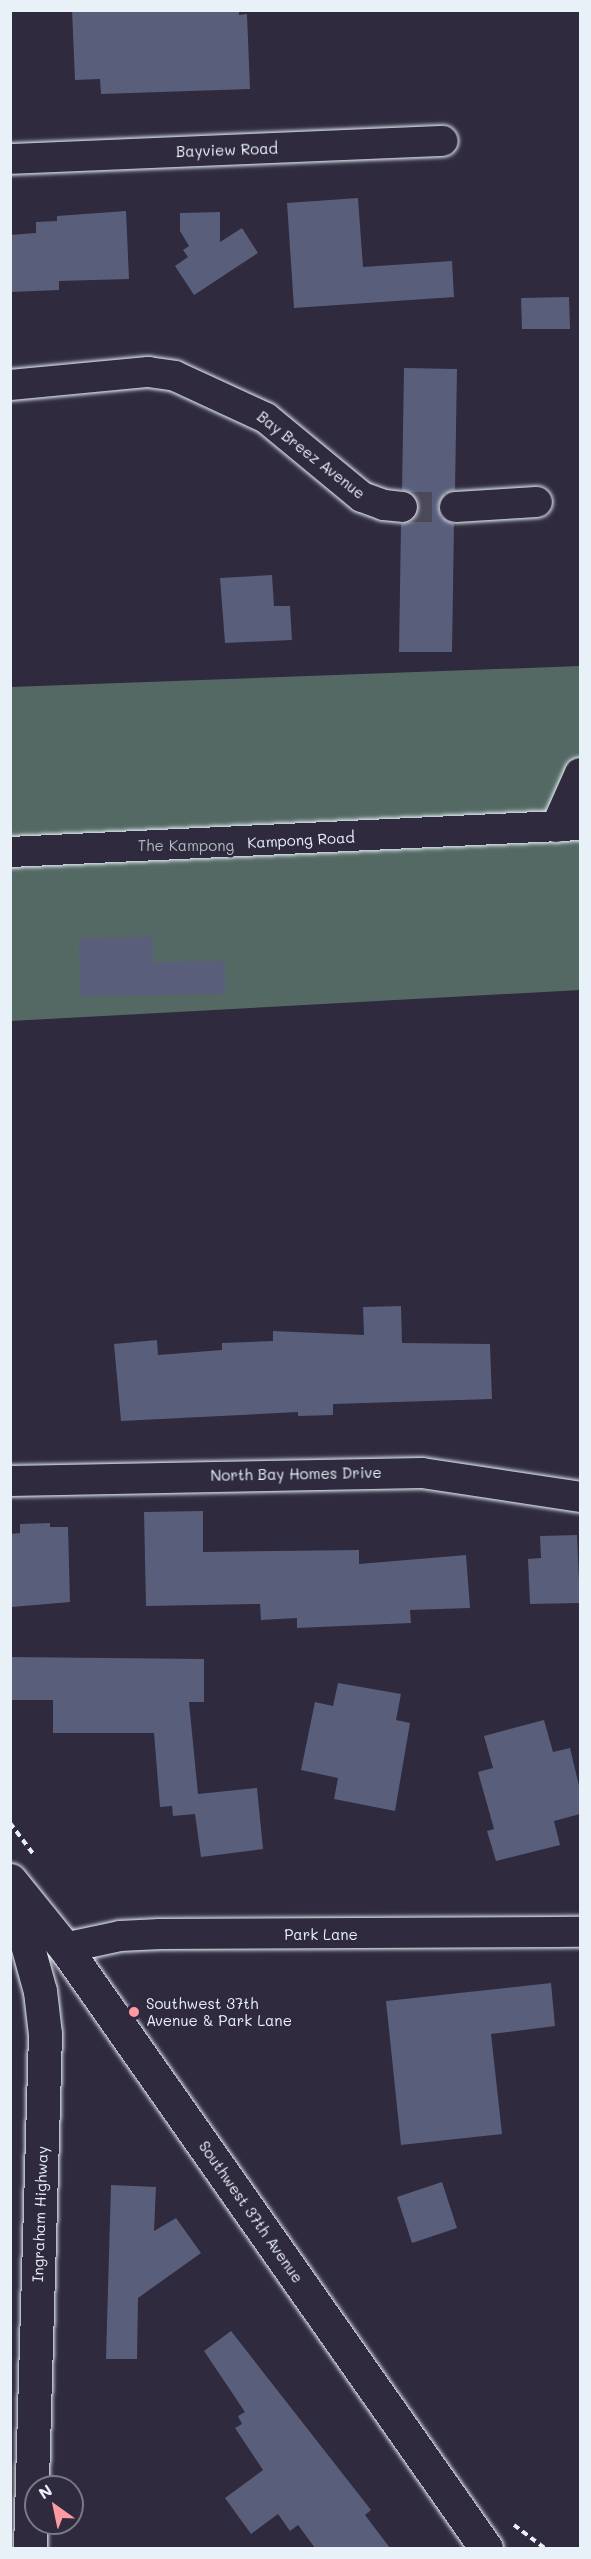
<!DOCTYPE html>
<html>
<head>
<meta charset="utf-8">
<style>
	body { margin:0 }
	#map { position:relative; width:591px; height:2559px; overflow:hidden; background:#2f2a3d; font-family:Mali,sans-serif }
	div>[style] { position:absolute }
	.green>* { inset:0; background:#546964 }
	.building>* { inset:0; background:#595e7b }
	.minor-tunnel>* { height:30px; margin-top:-15px; transform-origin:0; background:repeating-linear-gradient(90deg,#4b4859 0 30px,transparent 0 45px) }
	.path>* { height:4px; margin-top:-2px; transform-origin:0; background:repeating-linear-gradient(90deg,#e8f1f8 0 6px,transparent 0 10.5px) }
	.roads { filter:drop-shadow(0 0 2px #e8f1f8) drop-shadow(0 0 2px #e8f1f8) }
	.minor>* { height:30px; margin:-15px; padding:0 15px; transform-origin:15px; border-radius:15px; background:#2f2a3d }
	.tertiary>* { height:33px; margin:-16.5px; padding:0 16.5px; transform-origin:16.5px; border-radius:16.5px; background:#2f2a3d }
	.secondary>* { height:33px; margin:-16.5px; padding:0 16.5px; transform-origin:16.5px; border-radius:16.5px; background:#2f2a3d }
	.dots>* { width:16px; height:16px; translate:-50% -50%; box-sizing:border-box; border:3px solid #2f2a3d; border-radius:50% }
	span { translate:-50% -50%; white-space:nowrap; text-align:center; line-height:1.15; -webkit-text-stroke:5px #2f2a3d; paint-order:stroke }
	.street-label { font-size:15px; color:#e8f1f8 }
	.park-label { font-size:15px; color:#adbbbd }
	.poi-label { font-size:15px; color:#e8f1f8 }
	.left { translate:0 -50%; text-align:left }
	.frame { position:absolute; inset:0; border:12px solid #e8f1f8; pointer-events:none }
	.north { position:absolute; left:24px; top:2475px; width:60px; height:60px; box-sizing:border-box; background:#2f2a3d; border:2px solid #797a88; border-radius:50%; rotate:327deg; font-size:16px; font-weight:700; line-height:24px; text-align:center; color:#e8f1f8 }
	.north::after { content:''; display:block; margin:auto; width:21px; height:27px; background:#ff9aa2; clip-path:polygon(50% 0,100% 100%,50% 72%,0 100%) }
</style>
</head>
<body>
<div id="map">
	<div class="green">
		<div style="clip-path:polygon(580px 666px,580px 990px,11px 1021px,11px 687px)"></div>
	</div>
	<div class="building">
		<div style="clip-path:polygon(72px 10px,239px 10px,239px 15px,247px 14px,250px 89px,101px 94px,100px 79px,75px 80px)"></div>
		<div style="clip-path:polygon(358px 198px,363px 267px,452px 261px,454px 297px,294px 308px,287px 203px)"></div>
		<div style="clip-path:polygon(126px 211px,129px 279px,59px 281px,59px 290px,10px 292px,10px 235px,36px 233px,36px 222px,57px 221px,57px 216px)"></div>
		<div style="clip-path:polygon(220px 212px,220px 242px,242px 228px,258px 253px,194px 295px,175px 266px,188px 257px,183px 250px,189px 246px,180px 231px,180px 213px)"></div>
		<div style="clip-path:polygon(569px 297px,570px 329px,522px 329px,521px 298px)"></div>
		<div style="clip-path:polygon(404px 368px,457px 369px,455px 490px,445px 493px,438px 507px,441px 517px,454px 524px,452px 652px,399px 652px,401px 524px,415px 518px,419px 508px,413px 494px,402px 490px)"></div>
		<div style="clip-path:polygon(272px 575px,274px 606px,290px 606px,292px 640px,225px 643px,220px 578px)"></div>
		<div style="clip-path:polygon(153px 937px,153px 962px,225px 961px,225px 994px,80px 996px,79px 938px)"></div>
		<div style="clip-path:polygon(401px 1306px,402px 1343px,490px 1344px,492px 1399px,333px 1404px,333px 1415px,298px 1416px,298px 1412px,121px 1421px,114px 1344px,157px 1340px,158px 1355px,222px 1350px,222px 1343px,273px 1341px,273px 1331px,364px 1335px,363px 1307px)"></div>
		<div style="clip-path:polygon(203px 1511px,203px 1552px,359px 1550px,359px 1564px,466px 1555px,470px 1608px,410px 1610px,411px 1623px,297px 1628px,297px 1618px,261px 1620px,260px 1604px,146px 1606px,144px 1512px)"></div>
		<div style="clip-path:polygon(50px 1523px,50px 1527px,68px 1527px,70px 1602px,12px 1607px,10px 1534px,20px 1533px,20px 1524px)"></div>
		<div style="clip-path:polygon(577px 1535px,580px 1603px,530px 1604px,528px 1559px,541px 1558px,540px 1536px)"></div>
		<div style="clip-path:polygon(10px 1657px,204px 1659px,204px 1702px,189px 1702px,198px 1794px,257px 1788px,263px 1849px,201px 1857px,195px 1814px,173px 1816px,172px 1806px,160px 1807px,154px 1733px,53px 1733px,53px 1700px,10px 1700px)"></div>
		<div style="clip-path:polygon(338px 1683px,401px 1694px,396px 1720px,410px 1723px,395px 1811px,334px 1799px,338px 1778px,301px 1770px,315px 1702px,333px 1706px)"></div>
		<div style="clip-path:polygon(544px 1720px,553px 1752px,570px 1748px,580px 1790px,580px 1814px,554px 1821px,560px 1845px,496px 1861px,487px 1831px,494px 1829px,478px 1772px,493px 1768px,484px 1736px)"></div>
		<div style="clip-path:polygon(551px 1983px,555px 2026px,491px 2034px,502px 2134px,401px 2145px,386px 2001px)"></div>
		<div style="clip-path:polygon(442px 2182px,457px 2228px,412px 2243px,397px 2197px)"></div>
		<div style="clip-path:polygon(111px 2185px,156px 2187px,154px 2231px,176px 2218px,201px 2253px,138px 2298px,137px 2359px,106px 2359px)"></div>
		<div style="clip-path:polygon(231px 2331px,371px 2510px,365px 2515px,390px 2548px,315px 2548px,298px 2525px,290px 2531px,278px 2514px,251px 2534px,225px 2498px,263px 2470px,235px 2428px,242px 2424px,238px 2416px,245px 2412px,204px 2351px)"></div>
	</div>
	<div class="minor-tunnel">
		<div style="left:402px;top:507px;width:53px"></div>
	</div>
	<div class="path">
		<div style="left:10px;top:1823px;width:40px;rotate:53deg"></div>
		<div style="left:514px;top:2525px;width:38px;rotate:37deg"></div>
	</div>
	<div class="roads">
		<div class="minor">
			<div style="left:10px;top:159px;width:433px;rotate:-2.4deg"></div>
			<div style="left:10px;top:385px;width:139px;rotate:-5.4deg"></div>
			<div style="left:148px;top:372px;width:27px;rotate:8deg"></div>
			<div style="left:175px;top:376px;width:100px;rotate:24.8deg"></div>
			<div style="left:266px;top:418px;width:124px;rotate:39.5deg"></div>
			<div style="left:362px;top:497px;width:23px;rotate:20deg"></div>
			<div style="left:384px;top:505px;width:18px;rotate:6deg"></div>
			<div style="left:455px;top:507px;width:82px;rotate:-3.5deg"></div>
			<div style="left:556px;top:827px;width:59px;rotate:-66deg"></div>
			<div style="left:10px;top:852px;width:571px;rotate:-2.71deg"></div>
			<div style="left:10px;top:1481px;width:412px;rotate:-1.1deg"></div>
			<div style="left:422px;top:1473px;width:160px;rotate:8.6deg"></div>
			<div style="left:64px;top:1948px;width:57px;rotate:-12.1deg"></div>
			<div style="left:120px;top:1936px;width:40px;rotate:-2.9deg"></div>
			<div style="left:160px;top:1934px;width:420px;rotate:-0.3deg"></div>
		</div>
		<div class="tertiary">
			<div style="left:10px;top:1880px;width:92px;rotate:51.1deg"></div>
			<div style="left:68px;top:1952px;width:728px;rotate:54.96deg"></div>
		</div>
		<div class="secondary">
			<div style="left:10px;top:1883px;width:112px;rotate:74.5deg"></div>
			<div style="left:40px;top:1991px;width:43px;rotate:83.4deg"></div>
			<div style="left:45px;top:2034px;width:514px;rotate:91.67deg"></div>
		</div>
	</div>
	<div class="dots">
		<div style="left:134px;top:2012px;background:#ff9aa2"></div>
	</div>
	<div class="street-label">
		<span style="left:227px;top:150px;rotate:-2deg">Bayview Road</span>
		<span style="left:311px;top:455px;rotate:38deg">Bay Breez Avenue</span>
		<span style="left:301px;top:840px;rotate:-3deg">Kampong Road</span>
		<span style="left:296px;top:1474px;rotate:-1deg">North Bay Homes Drive</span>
		<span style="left:321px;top:1935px">Park Lane</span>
		<span style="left:251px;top:2212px;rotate:55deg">Southwest 37th Avenue</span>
		<span style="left:40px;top:2214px;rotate:-88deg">Ingraham Highway</span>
	</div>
	<div class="park-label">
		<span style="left:186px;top:846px">The Kampong</span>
	</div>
	<div class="poi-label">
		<span class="left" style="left:146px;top:2012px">Southwest 37th<br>Avenue &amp; Park Lane</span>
	</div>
	<div class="frame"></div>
	<div class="north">N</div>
</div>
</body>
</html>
